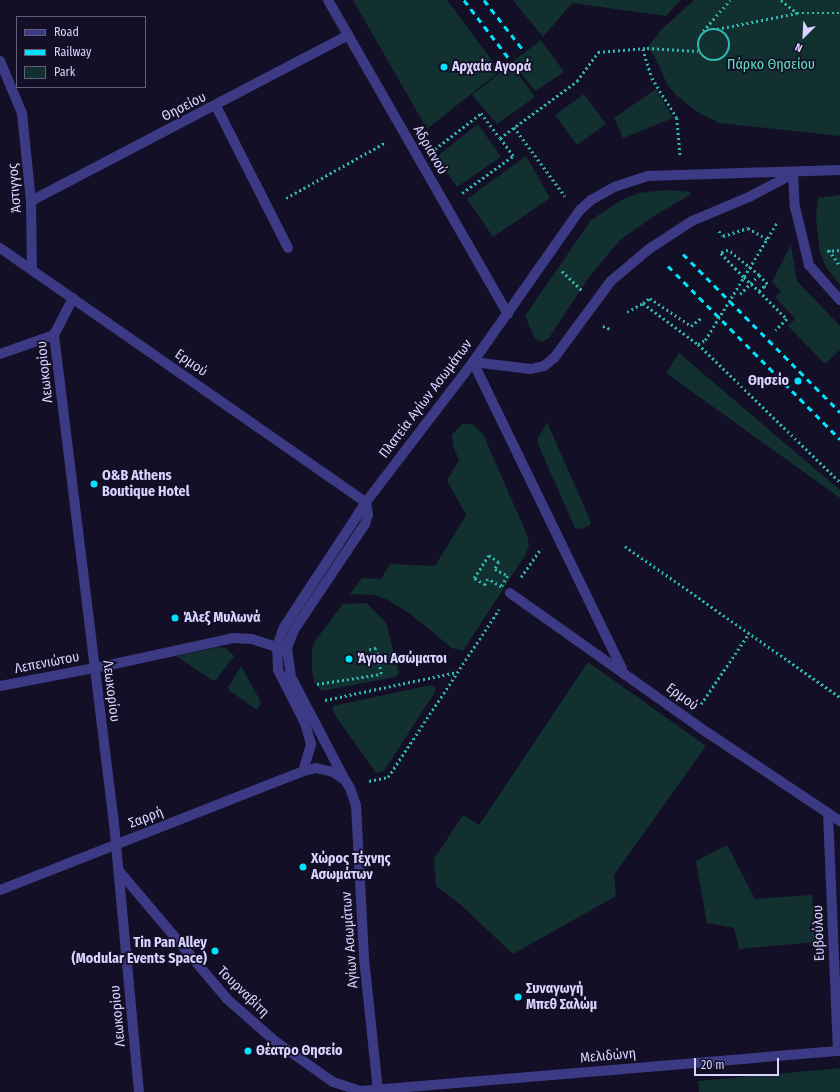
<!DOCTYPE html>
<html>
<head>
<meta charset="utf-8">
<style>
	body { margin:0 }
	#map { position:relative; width:840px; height:1092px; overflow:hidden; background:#130f26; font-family:"Fira Sans Condensed",sans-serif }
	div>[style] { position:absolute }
	.green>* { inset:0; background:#12302f }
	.path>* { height:2.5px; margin-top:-1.25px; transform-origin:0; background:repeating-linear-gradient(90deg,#2fb8b0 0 2px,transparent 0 5px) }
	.path>.ring { margin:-1.25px; padding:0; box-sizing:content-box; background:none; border:2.5px solid #2fb8b0; border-radius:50% }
	.minor>* { height:10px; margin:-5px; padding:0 5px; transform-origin:5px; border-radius:5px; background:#3d3a85 }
	.rail>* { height:3px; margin-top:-1.5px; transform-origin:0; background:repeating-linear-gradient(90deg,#00e5ff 0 6px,transparent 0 11px) }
	.path-bridge>* { height:2.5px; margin-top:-1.25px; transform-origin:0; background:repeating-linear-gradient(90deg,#2fb8b0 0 2px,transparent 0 5px) }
	.dots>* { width:11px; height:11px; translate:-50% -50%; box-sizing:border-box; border:2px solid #130f26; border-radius:50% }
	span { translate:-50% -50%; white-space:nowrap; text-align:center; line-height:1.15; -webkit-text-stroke:3.5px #130f26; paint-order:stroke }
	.park-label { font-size:14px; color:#5fe0c0 }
	.poi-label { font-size:14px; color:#d9d4ff; font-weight:700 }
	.left { translate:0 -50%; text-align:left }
	.right { translate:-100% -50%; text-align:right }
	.street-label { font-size:14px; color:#d9d4ff }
	.legend { position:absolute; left:16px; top:16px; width:130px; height:72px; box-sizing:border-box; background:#130f26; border:1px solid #625e7d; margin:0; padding:5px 7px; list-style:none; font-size:12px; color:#d9d4ff }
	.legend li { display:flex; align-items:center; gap:8px; height:20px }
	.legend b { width:20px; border:1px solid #625e7d }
	.north { position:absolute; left:784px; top:16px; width:40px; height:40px; -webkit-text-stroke:3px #130f26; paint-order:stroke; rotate:204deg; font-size:11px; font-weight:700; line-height:16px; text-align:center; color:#d9d4ff }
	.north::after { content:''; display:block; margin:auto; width:14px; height:18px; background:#d9d4ff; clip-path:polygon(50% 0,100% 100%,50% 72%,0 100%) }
	.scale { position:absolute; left:694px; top:1058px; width:85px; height:18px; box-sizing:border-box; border:2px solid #d9d4ff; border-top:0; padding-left:5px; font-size:12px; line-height:14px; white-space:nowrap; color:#d9d4ff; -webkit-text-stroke:3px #130f26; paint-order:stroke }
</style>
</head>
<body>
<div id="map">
	<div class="green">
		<div style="clip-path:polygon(353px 0,447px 0,500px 71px,427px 129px)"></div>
		<div style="clip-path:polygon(513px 0,681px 0,666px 16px,572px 3px,543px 37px)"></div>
		<div style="clip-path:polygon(694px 0,840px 0,840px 136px,719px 123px,697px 112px,675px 94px,667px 84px,654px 55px,647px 48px,661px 30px)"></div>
		<div style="clip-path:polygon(541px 40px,564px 72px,535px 91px,512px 62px)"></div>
		<div style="clip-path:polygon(511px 64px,535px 97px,497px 124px,472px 95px)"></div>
		<div style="clip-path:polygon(656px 89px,673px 118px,623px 138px,614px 118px)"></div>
		<div style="clip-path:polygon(584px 94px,606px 124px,577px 145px,555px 115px)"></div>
		<div style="clip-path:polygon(478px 124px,501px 157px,457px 187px,436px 157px)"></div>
		<div style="clip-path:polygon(526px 156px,550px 198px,493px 237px,467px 199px)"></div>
		<div style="clip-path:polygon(667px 190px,691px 192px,690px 195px,654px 216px,620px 240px,589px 277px,549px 338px,542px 342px,535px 339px,525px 316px,591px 220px,620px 201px,638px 193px)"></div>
		<div style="clip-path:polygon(840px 195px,840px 285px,826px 267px,820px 253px,816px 219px,818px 198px)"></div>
		<div style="clip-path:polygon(791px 245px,797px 281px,840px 326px,840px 350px,825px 364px,788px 326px,795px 319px,775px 297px,781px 291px,772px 282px)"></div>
		<div style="clip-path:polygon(679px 353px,840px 490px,840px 498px,666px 373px)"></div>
		<div style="clip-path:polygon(547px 422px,591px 522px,589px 526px,580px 529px,575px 528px,538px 444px,538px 438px)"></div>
		<div style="clip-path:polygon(462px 424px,472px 424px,483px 434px,527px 535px,529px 545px,526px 554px,463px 651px,452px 648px,409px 613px,386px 599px,374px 595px,350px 594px,362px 578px,381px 579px,390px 564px,435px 566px,466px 515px,447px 480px,459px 460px,453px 446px,452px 435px)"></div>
		<div style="clip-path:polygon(367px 603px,386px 623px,399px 673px,395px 677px,321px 691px,314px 682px,312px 670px,312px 649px,315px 641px,343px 604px)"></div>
		<div style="clip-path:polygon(220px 647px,226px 648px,234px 656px,216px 680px,212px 680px,176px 656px)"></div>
		<div style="clip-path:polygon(588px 662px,706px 746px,614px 875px,616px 896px,513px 954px,461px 905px,436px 886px,434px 859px,463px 815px,479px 825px)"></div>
		<div style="clip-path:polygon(241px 666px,261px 702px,257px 710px,230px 691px,228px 688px)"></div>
		<div style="clip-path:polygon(431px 685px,436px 688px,435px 692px,384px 771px,376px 773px,333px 712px,333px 706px)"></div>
		<div style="clip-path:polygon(727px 845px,755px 899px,812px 895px,816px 942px,739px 949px,734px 928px,707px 923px,696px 861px)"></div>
		<div style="clip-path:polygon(840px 1068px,840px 1092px,699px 1092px,698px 1081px)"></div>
	</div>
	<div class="path">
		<div style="left:781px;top:0;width:21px;rotate:39deg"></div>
		<div style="left:717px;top:29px;width:82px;rotate:-11.3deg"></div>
		<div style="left:797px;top:13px;width:43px"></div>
		<div class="ring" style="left:698px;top:29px;width:29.5px;height:29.5px"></div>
		<div style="left:703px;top:31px;width:41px;rotate:-48.9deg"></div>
		<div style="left:643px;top:49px;width:30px;rotate:73deg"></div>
		<div style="left:652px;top:78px;width:47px;rotate:58deg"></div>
		<div style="left:677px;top:118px;width:38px;rotate:85deg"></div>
		<div style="left:514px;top:127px;width:86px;rotate:53.5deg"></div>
		<div style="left:435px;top:149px;width:58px;rotate:-38deg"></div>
		<div style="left:481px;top:113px;width:31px;rotate:53deg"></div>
		<div style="left:462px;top:193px;width:63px;rotate:-36deg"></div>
		<div style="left:513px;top:156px;width:22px;rotate:-126deg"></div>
		<div style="left:500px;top:138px;width:96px;rotate:-36.5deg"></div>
		<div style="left:577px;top:81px;width:36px;rotate:-54deg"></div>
		<div style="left:598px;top:52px;width:49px;rotate:-4.7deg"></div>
		<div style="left:647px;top:48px;width:51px;rotate:3.4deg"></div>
		<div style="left:286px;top:198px;width:115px;rotate:-29.2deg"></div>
		<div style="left:719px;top:231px;width:6px;rotate:51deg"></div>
		<div style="left:723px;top:236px;width:26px;rotate:-18deg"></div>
		<div style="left:748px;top:228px;width:22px;rotate:30deg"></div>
		<div style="left:829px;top:250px;width:19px;rotate:55deg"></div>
		<div style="left:827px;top:251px;width:13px;rotate:-4deg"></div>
		<div style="left:562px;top:271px;width:28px;rotate:44deg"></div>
		<div style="left:759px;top:275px;width:14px;rotate:45deg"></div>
		<div style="left:759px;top:291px;width:7px;rotate:-45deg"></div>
		<div style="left:764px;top:286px;width:2px;rotate:27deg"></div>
		<div style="left:740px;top:294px;width:27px;rotate:-45deg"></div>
		<div style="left:759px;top:275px;width:40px;rotate:-141deg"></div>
		<div style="left:728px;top:250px;width:8px;rotate:157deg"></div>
		<div style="left:721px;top:253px;width:21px;rotate:47deg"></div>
		<div style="left:735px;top:268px;width:13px;rotate:45deg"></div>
		<div style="left:744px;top:277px;width:21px;rotate:43deg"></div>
		<div style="left:759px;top:291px;width:40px;rotate:45deg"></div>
		<div style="left:787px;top:319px;width:16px;rotate:135deg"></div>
		<div style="left:731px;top:298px;width:90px;rotate:-58.6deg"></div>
		<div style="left:643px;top:303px;width:9px;rotate:-36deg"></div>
		<div style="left:650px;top:298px;width:50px;rotate:34.3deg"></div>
		<div style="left:691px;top:326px;width:13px;rotate:-39deg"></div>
		<div style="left:627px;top:312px;width:18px;rotate:-29deg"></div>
		<div style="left:643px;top:303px;width:69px;rotate:36.7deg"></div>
		<div style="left:698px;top:344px;width:198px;rotate:44.2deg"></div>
		<div style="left:603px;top:326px;width:8px;rotate:23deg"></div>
		<div style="left:698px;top:344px;width:8px;rotate:-30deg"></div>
		<div style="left:625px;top:546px;width:263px;rotate:35.1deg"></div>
		<div style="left:489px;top:555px;width:12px;rotate:35deg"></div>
		<div style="left:499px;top:562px;width:8px;rotate:120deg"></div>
		<div style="left:495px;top:569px;width:15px;rotate:28deg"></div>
		<div style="left:508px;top:576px;width:13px;rotate:122deg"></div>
		<div style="left:501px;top:587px;width:15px;rotate:-148deg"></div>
		<div style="left:488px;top:579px;width:7px;rotate:117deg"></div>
		<div style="left:485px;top:585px;width:13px;rotate:-148deg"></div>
		<div style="left:474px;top:578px;width:27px;rotate:-57deg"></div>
		<div style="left:521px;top:577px;width:35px;rotate:-55deg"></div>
		<div style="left:317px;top:684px;width:65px;rotate:-8.9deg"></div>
		<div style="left:381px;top:674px;width:26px;rotate:-101deg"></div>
		<div style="left:376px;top:648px;width:7px;rotate:164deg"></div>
		<div style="left:325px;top:700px;width:135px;rotate:-12deg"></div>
		<div style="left:701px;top:704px;width:86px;rotate:-55.9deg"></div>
		<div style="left:369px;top:781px;width:19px;rotate:-12deg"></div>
		<div style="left:388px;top:777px;width:201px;rotate:-56.5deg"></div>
	</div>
	<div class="minor">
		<div style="left:328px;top:0;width:362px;rotate:60.2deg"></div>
		<div style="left:0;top:61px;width:56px;rotate:67.1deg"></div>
		<div style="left:22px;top:113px;width:88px;rotate:84.2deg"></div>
		<div style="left:31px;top:201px;width:69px;rotate:89.2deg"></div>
		<div style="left:216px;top:106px;width:159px;rotate:63.1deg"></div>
		<div style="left:31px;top:201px;width:358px;rotate:-27.6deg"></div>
		<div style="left:0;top:248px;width:446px;rotate:34.8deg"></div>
		<div style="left:73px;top:298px;width:42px;rotate:117.2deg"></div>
		<div style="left:54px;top:335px;width:492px;rotate:83deg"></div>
		<div style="left:114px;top:823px;width:270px;rotate:84.7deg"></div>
		<div style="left:0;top:354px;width:57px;rotate:-19.4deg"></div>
		<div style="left:473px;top:362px;width:58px;rotate:6.9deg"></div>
		<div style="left:531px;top:369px;width:13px;rotate:-13deg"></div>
		<div style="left:544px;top:366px;width:13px;rotate:-39deg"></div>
		<div style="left:554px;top:358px;width:96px;rotate:-53.5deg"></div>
		<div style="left:611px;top:281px;width:50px;rotate:-40.1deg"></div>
		<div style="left:649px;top:249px;width:51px;rotate:-33.1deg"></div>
		<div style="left:692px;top:221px;width:62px;rotate:-22.8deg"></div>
		<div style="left:749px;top:197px;width:50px;rotate:-27.6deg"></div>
		<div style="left:793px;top:174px;width:33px;rotate:87deg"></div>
		<div style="left:795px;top:207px;width:60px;rotate:76.4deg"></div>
		<div style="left:809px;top:265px;width:47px;rotate:48.5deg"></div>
		<div style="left:473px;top:362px;width:341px;rotate:64.1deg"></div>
		<div style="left:510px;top:593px;width:242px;rotate:35.3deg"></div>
		<div style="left:708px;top:733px;width:159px;rotate:33.7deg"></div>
		<div style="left:0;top:686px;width:107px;rotate:-10.8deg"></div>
		<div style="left:105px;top:666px;width:131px;rotate:-12.3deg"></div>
		<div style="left:233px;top:638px;width:19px;rotate:3deg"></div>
		<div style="left:252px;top:639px;width:26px;rotate:18deg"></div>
		<div style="left:277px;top:647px;width:6px;rotate:51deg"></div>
		<div style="left:303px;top:771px;width:28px;rotate:-73deg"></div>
		<div style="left:311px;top:744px;width:22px;rotate:-106deg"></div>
		<div style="left:305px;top:723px;width:59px;rotate:-117deg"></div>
		<div style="left:278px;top:670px;width:23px;rotate:-92deg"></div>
		<div style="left:277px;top:647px;width:21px;rotate:-71deg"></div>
		<div style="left:284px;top:627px;width:149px;rotate:-56.7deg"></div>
		<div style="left:366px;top:502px;width:176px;rotate:-52.6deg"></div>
		<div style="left:473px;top:362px;width:186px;rotate:-54.9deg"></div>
		<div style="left:580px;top:210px;width:15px;rotate:-42deg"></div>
		<div style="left:591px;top:200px;width:26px;rotate:-29deg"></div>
		<div style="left:614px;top:187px;width:36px;rotate:-18deg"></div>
		<div style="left:648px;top:176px;width:192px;rotate:-1.8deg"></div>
		<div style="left:344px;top:778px;width:114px;rotate:-117.7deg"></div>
		<div style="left:291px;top:677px;width:29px;rotate:-98deg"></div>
		<div style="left:287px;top:648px;width:19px;rotate:-69deg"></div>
		<div style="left:294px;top:630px;width:128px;rotate:-56.2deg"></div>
		<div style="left:365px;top:524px;width:10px;rotate:-73deg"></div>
		<div style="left:368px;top:514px;width:12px;rotate:-99deg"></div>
		<div style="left:828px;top:813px;width:238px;rotate:87.6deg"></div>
		<div style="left:119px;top:871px;width:167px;rotate:49.8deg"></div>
		<div style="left:227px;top:999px;width:64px;rotate:41.2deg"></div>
		<div style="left:275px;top:1041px;width:71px;rotate:35.3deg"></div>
		<div style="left:333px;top:1082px;width:29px;rotate:18deg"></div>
		<div style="left:361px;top:1091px;width:481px;rotate:-4.8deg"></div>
		<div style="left:0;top:890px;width:326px;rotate:-21.4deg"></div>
		<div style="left:303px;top:771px;width:13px;rotate:-13deg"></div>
		<div style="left:316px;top:768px;width:17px;rotate:13deg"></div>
		<div style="left:333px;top:772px;width:14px;rotate:34deg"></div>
		<div style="left:345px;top:780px;width:9px;rotate:58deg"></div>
		<div style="left:350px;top:788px;width:18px;rotate:71deg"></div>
		<div style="left:356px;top:805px;width:153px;rotate:87deg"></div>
		<div style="left:364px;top:958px;width:135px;rotate:84deg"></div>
	</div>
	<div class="rail">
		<div style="left:464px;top:0;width:77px;rotate:52.4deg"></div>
		<div style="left:484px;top:0;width:65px;rotate:51.9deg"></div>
		<div style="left:683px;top:254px;width:223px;rotate:45.2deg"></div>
		<div style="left:668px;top:266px;width:244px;rotate:45.2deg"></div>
	</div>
	<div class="path-bridge">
		<div style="left:705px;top:340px;width:49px;rotate:-58.2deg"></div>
	</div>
	<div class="dots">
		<div style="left:444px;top:67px;background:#00e5ff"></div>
		<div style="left:798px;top:381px;background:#00e5ff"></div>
		<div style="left:94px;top:484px;background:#00e5ff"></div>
		<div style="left:175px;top:618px;background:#00e5ff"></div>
		<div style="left:349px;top:659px;background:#00e5ff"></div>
		<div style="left:303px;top:867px;background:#00e5ff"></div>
		<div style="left:215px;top:951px;background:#00e5ff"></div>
		<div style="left:518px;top:997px;background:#00e5ff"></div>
		<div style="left:248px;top:1051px;background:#00e5ff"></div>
	</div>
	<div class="park-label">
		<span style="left:771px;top:65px">Πάρκο Θησείου</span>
	</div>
	<div class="poi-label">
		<span class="left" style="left:452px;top:67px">Αρχαία Αγορά</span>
		<span class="right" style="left:789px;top:381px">Θησείο</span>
		<span class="left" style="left:102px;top:484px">O&amp;B Athens<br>Boutique Hotel</span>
		<span class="left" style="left:183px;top:618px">Άλεξ Μυλωνά</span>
		<span class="left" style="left:357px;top:659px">Άγιοι Ασώματοι</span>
		<span class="left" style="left:311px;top:867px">Χώρος Τέχνης<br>Ασωμάτων</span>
		<span class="right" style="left:207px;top:951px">Tin Pan Alley<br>(Modular Events Space)</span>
		<span class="left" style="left:526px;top:997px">Συναγωγή<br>Μπεθ Σαλώμ</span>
		<span class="left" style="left:256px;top:1051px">Θέατρο Θησείο</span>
	</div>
	<div class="street-label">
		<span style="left:184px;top:107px;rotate:-27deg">Θησείου</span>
		<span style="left:430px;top:150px;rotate:60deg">Αδριανού</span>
		<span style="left:15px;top:188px;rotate:-94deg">Άστιγγος</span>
		<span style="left:191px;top:363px;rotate:35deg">Ερμού</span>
		<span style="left:45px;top:372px;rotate:-96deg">Λεωκορίου</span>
		<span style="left:426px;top:399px;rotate:-53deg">Πλατεία Αγίων Ασωμάτων</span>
		<span style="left:47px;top:663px;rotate:-11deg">Λεπενιώτου</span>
		<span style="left:111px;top:691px;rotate:83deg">Λεωκορίου</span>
		<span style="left:682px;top:697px;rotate:36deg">Ερμού</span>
		<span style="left:146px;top:818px;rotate:-21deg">Σαρρή</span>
		<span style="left:819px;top:933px;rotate:-92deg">Ευβούλου</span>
		<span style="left:350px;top:940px;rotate:-94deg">Αγίων Ασωμάτων</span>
		<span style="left:243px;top:992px;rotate:44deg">Τουρναβίτη</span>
		<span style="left:118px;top:1016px;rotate:-95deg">Λεωκορίου</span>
		<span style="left:608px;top:1056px;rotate:-5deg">Μελιδώνη</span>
	</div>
	<ul class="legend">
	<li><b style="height:5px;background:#3d3a85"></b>Road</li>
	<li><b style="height:5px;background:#00e5ff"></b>Railway</li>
	<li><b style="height:11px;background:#12302f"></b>Park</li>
	</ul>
	<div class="north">N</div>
	<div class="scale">20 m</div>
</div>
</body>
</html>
